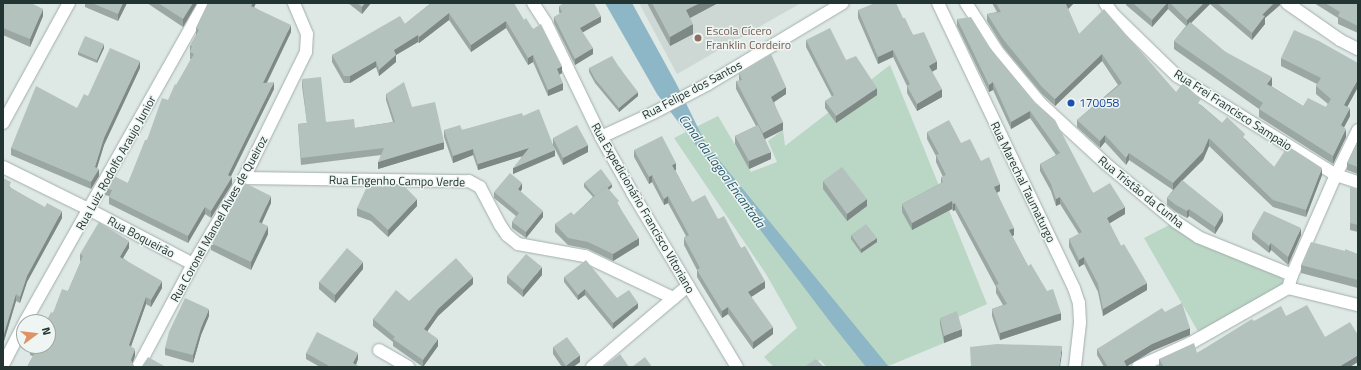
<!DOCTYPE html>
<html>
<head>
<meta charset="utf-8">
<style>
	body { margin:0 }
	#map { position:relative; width:1361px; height:370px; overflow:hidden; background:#dee8e5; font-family:"Titillium Web",sans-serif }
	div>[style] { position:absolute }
	.built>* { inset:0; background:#cdd7d4 }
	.green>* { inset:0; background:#bad6c5 }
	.water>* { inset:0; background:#8db7c7 }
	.roads { filter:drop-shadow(0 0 1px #a2afac) drop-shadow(0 0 1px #a2afac) }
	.street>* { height:12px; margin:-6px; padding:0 6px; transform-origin:6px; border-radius:6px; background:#fff }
	.secondary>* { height:12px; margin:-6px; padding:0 6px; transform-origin:6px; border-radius:6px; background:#fff }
	.wall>* { inset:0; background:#9ba7a3 }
	.shaded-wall>* { inset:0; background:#7e8885 }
	.building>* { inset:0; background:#b4c2be }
	.dots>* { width:11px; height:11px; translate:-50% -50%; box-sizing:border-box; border:2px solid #eef5f2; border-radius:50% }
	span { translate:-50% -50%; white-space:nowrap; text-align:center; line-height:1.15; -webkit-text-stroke:3px #eef5f2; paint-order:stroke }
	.education-label { font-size:12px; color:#785e54 }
	.left { translate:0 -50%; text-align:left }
	.street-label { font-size:12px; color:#223532 }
	.transit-label { font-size:12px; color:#164399 }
	.water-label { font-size:13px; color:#245569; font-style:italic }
	.frame { position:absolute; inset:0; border:4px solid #223532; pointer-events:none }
	.north { position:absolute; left:16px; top:314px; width:40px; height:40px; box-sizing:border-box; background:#eef5f2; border:1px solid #9ca8a5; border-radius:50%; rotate:75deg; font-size:11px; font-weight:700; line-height:16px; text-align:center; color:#223532 }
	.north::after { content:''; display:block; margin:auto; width:14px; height:18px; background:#df9265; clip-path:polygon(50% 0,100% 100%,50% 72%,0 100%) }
</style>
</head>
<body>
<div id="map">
	<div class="built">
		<div style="clip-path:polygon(639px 3px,801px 3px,677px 74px)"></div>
	</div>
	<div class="green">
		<div style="clip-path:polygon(890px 65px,987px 304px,940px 325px,944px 343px,886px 367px,827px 367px,820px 360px,810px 367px,774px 367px,764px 357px,797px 328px,766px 274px,674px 138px,718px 116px,751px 172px,777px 162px,768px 141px,783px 130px,785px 146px)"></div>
		<div style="clip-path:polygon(1173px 223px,1193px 241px,1281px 275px,1287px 292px,1203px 340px,1144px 238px)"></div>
	</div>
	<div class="water">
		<div style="clip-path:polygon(605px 3px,632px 3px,677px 85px,706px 144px,889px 367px,866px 367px,831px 323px,657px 94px)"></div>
	</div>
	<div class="roads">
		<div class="street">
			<div style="left:966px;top:3px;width:57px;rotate:57.1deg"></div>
			<div style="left:997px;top:51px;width:69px;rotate:50.3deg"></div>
			<div style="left:1041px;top:104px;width:88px;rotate:42.7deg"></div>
			<div style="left:1106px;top:164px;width:91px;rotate:39.6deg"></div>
			<div style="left:1176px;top:222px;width:27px;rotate:34deg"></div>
			<div style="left:1198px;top:237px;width:101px;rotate:22deg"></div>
			<div style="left:1292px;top:275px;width:14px;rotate:107deg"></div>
			<div style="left:1288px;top:288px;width:72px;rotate:13.7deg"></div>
			<div style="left:1105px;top:3px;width:14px;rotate:54deg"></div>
			<div style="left:1113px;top:14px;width:89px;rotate:44.1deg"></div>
			<div style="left:1177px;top:76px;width:187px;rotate:31.9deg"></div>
			<div style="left:1336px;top:175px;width:23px;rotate:18deg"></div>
			<div style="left:1287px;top:3px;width:65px;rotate:34.9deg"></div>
			<div style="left:1340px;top:40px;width:20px;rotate:27deg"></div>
			<div style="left:3px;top:123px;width:137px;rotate:-61.2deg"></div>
			<div style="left:601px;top:137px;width:57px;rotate:-24.8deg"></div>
			<div style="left:653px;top:113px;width:62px;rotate:-27.8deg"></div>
			<div style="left:708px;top:84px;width:157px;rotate:-31deg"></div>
			<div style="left:3px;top:167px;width:97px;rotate:26.3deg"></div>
			<div style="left:90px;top:210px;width:116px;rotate:27.7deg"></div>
			<div style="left:244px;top:178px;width:225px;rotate:0.8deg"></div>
			<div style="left:469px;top:181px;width:13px;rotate:29deg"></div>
			<div style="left:480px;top:187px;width:43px;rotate:62.2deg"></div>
			<div style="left:500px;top:225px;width:12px;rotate:55deg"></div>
			<div style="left:507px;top:235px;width:14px;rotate:39deg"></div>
			<div style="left:518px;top:244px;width:68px;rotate:10.2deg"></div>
			<div style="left:585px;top:256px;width:98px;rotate:25.5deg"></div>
			<div style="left:1292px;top:275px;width:109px;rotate:-66.3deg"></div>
			<div style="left:1336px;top:175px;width:50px;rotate:-63.9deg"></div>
			<div style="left:25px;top:322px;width:366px;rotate:-60.6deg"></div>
			<div style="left:379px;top:350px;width:34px;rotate:30deg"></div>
			<div style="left:3px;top:365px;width:46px;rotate:-62.9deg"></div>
			<div style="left:138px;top:367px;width:117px;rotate:-61.9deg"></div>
			<div style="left:193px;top:264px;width:100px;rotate:-59.3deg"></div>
			<div style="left:244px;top:178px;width:140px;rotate:-63.8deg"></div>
			<div style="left:306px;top:52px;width:18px;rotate:-87deg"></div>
			<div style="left:307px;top:34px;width:34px;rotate:-113deg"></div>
			<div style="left:592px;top:367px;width:126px;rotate:-40.2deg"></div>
			<div style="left:1138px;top:367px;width:58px;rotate:-24.4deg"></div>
			<div style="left:1191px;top:343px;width:112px;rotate:-29.6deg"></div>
		</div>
		<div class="secondary">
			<div style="left:533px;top:3px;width:24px;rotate:57deg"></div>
			<div style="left:546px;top:23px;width:127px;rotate:64.2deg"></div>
			<div style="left:601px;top:137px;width:65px;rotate:60.7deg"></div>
			<div style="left:633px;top:194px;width:202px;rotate:59deg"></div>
			<div style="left:938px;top:3px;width:316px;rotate:64.5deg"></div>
			<div style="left:1074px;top:288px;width:16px;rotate:72deg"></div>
			<div style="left:1079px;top:303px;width:20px;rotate:87deg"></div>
			<div style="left:1080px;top:323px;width:44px;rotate:96.5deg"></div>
		</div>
	</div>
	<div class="wall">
		<div style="clip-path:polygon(3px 3px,43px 16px,30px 47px,3px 35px)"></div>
		<div style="clip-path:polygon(85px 3px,127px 3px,118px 21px,85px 7px)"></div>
		<div style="clip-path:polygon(147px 3px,197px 3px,183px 27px)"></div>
		<div style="clip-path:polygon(208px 3px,256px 3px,254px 7px,291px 32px,267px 83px,274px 89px,231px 176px,232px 184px,211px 218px,205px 214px,188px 243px,109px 204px,109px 196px,105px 195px,105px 188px,128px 183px,147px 140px,191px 59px,190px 59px,190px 46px,196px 35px,196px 28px)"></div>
		<div style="clip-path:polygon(348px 3px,371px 3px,362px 14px)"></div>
		<div style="clip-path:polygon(431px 3px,524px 20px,533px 29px,562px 73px,559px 75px,563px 90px,548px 96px,533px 62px,528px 65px,506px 28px,471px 52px,449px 20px,419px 43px,418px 42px,396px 55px,396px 62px,379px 76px,376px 67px,350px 83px,344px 83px,332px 62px,332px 55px,405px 24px)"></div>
		<div style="clip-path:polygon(647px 3px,718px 3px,690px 18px,693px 34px,670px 46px)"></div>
		<div style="clip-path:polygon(992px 3px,1074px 3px,1068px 9px,1079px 34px,1176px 92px,1201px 105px,1222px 123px,1245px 139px,1274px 167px,1322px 175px,1306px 217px,1273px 207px,1209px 146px,1203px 160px,1182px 180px,1223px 221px,1215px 234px,1189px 216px,1187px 218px,1176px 212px,1167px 205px,1167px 198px,1173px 190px,1129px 160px,1126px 165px,1105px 142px,1100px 148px,1077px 127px,1077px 120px,1118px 85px,1102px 61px,1055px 106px,1042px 94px,1003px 47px,987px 21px,987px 14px,997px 12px)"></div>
		<div style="clip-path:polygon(1126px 3px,1280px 3px,1280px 5px,1265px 18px,1265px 24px,1252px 40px,1210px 4px,1191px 23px,1224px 51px,1272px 85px,1271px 86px,1303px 106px,1326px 107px,1328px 104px,1316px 94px,1316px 86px,1317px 84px,1281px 66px,1281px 58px,1358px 87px,1347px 107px,1350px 116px,1344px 127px,1346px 137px,1333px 164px,1259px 117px,1259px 109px,1174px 49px,1174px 41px,1186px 26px,1168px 9px,1152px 27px,1126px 5px)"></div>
		<div style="clip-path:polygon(1314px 3px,1358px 3px,1358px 33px,1338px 24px,1338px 18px)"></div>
		<div style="clip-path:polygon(559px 6px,601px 22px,582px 32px,593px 54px,575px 65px,554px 23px,554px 17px,560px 14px,559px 12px)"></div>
		<div style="clip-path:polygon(858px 10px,903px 18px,913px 35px,937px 69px,932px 72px,942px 97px,917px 111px,907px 93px,907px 86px,893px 57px,878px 64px,858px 18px)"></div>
		<div style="clip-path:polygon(957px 19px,991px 49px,1093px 193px,1125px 214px,1109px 223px,1121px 246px,1147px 290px,1103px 316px,1098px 292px,1084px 264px,1079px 267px,1069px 247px,1069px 239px,1079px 234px,1060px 204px,1056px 206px,1051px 191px,1040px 171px,1040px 164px,1056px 155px,1030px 118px,1011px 129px,993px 90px,989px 92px,957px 26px)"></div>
		<div style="clip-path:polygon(806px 40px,846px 60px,877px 95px,836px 123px,825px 108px,825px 101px,832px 97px,806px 47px)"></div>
		<div style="clip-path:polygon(104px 48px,97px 63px,78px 55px,78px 52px)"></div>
		<div style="clip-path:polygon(619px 67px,638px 96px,619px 112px,595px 83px,589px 72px,589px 68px)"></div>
		<div style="clip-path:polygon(140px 68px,104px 145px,97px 168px,99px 176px,91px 189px,11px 155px,11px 148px,77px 108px,88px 96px)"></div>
		<div style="clip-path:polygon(739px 73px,786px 94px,774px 102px,783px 130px,765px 139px,771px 159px,749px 169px,735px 144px,735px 136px,756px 126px,736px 89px,736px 81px,739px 81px)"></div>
		<div style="clip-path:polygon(302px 79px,326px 122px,355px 128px,393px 122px,386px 100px,386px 94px,412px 107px,444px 149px,378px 169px,381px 155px,301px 165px,298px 124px,307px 123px,302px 86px)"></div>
		<div style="clip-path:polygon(523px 116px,553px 145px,553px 138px,588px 152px,563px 165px,554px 147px,555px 156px,513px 174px,522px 156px,478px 170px,473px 155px,453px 163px,444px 137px,444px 130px,462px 130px)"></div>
		<div style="clip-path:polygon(927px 132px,961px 143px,981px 161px,1000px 191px,997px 193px,1014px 235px,1012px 236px,1028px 266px,1061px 320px,1000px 340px,992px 316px,992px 309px,1003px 305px,996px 293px,996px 287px,955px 210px,953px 211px,952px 209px,912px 230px,902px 212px,902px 204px,941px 183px,941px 177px,943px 177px,936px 162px,936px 156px,927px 139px)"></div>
		<div style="clip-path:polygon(1358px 140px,1358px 174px,1347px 170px,1347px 163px)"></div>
		<div style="clip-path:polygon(634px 150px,676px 170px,675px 170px,692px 202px,718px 219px,741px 248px,765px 288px,751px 297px,773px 334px,753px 349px,728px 314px,722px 318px,697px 277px,697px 270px,684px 245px,684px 238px,686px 236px,668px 203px,664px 205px,652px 182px,649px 184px,634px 157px)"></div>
		<div style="clip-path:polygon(3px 178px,11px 188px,62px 218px,27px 282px,20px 303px,16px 301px,4px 341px,3px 340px)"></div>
		<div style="clip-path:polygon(823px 181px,867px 206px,847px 221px,823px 189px)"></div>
		<div style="clip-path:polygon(584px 183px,612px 187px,609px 190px,619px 206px,639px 245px,613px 261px,588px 249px,568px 245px,555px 232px,555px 224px,574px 215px,593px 197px,584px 187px)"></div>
		<div style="clip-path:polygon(522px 189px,520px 191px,543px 217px,526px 238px,512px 228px,512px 222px,516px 216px,494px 198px,494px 192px)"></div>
		<div style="clip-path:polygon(1358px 190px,1358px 232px,1350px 230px,1350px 223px)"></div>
		<div style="clip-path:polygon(271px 203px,262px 223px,268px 234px,251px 270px,211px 250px,211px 243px)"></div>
		<div style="clip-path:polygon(417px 206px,388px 237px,371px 221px,357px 216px,357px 208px)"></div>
		<div style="clip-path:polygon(1252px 232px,1301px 235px,1288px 265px,1271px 250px,1269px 253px,1252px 239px)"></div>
		<div style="clip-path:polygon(851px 235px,877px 242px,861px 253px,851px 239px)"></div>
		<div style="clip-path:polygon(129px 248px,123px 258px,162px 288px,151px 307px,146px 304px,131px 346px,135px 356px,132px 363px,134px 366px,166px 367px,27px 367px,33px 356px,30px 355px,30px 348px,48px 346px,53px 313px,68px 291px,81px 261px,80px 261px,80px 254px)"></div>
		<div style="clip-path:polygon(1358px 254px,1358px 288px,1301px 273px,1301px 265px)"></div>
		<div style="clip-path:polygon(363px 269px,335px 303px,319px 289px,319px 282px)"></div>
		<div style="clip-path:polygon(542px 275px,523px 297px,507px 283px,507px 276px)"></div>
		<div style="clip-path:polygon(564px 277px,617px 298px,638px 308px,613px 329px,585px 295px,578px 300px,564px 282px)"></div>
		<div style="clip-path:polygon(473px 284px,438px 316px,427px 331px,438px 346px,423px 367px,393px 346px,393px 342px,373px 326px,373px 319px,409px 301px)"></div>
		<div style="clip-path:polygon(1165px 312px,1190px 335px,1152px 351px,1127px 366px,1127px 367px,1104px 367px,1097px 355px,1097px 349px)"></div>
		<div style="clip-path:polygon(209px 316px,201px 335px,193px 363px,165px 355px,165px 348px)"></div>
		<div style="clip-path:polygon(1286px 316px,1325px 337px,1350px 367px,1160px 367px,1159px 366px,1159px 359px,1197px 353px,1254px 321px)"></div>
		<div style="clip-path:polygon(940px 318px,962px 336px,944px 343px,940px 325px)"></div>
		<div style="clip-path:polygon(553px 347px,580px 362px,573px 367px,562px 367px,553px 354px)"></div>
		<div style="clip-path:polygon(306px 353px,358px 359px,356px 365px,360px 367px,320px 367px,306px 359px)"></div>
	</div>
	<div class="shaded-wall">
		<div style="clip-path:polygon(123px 3px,127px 3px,118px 21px,118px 14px)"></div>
		<div style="clip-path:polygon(193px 3px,197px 3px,183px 27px,183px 19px)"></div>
		<div style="clip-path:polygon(253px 3px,256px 3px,251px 13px,251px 6px)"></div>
		<div style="clip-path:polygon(365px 3px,371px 3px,362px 14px,362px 7px)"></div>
		<div style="clip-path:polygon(700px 3px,718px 3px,686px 20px,686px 10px)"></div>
		<div style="clip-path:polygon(1066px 3px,1074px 3px,1066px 11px)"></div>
		<div style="clip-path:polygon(1167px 3px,1168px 3px,1168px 9px,1152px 27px,1152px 20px)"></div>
		<div style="clip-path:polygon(1204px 3px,1210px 3px,1210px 4px,1187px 27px,1187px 20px)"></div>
		<div style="clip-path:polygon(1274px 3px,1280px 3px,1280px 5px,1265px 18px,1265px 24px,1252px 40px,1252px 33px,1262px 15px)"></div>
		<div style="clip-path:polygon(43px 9px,43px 16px,30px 47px,30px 39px)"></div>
		<div style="clip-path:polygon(449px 13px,449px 20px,419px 43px,419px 37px)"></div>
		<div style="clip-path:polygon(601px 16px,601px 22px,580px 34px,580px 28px)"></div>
		<div style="clip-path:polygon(506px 21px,506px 28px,471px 52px,471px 45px)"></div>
		<div style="clip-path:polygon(693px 24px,693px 34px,670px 46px,670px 37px)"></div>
		<div style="clip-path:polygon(291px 25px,291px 32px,263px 90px,263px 83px)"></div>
		<div style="clip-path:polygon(418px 35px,418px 42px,396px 55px,396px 62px,379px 76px,379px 70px,394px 50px)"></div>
		<div style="clip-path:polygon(104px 44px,104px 48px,97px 63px,97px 60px)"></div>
		<div style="clip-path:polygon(593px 48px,593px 54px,575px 65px,575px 59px)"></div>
		<div style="clip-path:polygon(893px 50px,893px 57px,878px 64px,878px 57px)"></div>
		<div style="clip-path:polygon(1102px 54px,1102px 61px,1055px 106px,1055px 99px)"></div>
		<div style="clip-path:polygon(533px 55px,533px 62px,528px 65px,528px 58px)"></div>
		<div style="clip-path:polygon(140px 61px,140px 68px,104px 145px,95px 174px,95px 167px,104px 138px)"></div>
		<div style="clip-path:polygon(376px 61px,376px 67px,350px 83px,350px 76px)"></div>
		<div style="clip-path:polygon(937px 61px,937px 69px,929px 73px,929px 66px)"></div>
		<div style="clip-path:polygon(562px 66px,562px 73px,557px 76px,557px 69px)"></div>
		<div style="clip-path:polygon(1272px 77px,1272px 85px,1267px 92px,1267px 84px)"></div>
		<div style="clip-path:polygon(1358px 79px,1358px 87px,1344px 113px,1344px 105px)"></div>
		<div style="clip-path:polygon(274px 82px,274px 89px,228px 182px,228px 175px)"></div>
		<div style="clip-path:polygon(993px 82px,993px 90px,989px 92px,989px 85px)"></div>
		<div style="clip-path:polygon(563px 83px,563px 90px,548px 96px,548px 90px)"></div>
		<div style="clip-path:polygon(786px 87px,786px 94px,771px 104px,771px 97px)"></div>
		<div style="clip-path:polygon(877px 88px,877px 95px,836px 123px,836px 116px)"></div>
		<div style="clip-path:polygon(942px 89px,942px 97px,917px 111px,917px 104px)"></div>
		<div style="clip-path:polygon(638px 92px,638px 96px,619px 112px,619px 108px)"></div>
		<div style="clip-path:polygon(1350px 108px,1350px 116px,1341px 133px,1341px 125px)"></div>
		<div style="clip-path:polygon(1030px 111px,1030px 118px,1011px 129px,1011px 122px)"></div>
		<div style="clip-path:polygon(783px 122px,783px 130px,763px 140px,763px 133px)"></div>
		<div style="clip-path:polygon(1346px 129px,1346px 137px,1333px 164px,1333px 156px)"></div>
		<div style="clip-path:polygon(1105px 135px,1105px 142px,1100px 148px,1100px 141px)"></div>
		<div style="clip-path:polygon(1209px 138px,1209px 146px,1203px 160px,1173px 190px,1173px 183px)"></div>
		<div style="clip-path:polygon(444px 142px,444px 149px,378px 169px,378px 162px)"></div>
		<div style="clip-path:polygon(588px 145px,588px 152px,563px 165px,563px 158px)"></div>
		<div style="clip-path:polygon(529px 148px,529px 154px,478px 170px,478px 164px)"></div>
		<div style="clip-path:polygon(473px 149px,473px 155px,453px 163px,453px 156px)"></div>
		<div style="clip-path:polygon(555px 150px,555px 156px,513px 174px,513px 168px)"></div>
		<div style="clip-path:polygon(771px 152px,771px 159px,749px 169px,749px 161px)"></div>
		<div style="clip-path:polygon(1129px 153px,1129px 160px,1126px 165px,1126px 158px)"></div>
		<div style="clip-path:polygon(676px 163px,676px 170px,672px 172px,672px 165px)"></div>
		<div style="clip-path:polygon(1322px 168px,1322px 175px,1306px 217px,1306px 210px)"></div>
		<div style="clip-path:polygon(99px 169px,99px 176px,91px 189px,91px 182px)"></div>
		<div style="clip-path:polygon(652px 175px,652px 182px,649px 184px,649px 177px)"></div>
		<div style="clip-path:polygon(232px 177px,232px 184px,211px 218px,211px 211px)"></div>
		<div style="clip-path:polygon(522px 183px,522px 189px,518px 195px,518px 189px)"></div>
		<div style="clip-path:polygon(612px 184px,612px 187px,596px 201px,596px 197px)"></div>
		<div style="clip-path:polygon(1000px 184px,1000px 191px,994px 194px,994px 187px)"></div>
		<div style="clip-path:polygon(271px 196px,271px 203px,259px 229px,259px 222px)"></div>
		<div style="clip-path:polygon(668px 196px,668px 203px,664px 205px,664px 199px)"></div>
		<div style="clip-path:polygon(1060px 197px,1060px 204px,1056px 206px,1056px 199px)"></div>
		<div style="clip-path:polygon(417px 199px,417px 206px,388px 237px,388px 230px)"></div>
		<div style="clip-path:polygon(867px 199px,867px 206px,847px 221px,847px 214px)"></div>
		<div style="clip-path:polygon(952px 201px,952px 209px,912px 230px,912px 223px)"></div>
		<div style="clip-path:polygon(955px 203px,955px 210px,953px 211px,953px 204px)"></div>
		<div style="clip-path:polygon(205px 207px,205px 214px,188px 243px,188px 236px)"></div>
		<div style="clip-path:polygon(1125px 207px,1125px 214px,1107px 225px,1107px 218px)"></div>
		<div style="clip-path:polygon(1189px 209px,1189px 216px,1187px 218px,1187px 211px)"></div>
		<div style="clip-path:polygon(62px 211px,62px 218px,27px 282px,20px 303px,20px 297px,27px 276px)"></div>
		<div style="clip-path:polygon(543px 211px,543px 217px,526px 238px,526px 232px)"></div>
		<div style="clip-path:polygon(1223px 213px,1223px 221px,1215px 234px,1215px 227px)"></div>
		<div style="clip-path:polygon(268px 226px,268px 234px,251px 270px,251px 262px)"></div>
		<div style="clip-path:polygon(1014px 228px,1014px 235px,1009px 238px,1009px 230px)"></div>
		<div style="clip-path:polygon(1301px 228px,1301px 235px,1288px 265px,1288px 257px)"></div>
		<div style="clip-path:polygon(639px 238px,639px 245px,613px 261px,613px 254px)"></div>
		<div style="clip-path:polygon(877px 238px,877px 242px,861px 253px,861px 249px)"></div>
		<div style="clip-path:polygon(129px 241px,129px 248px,120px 263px,120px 257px)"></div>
		<div style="clip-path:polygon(1271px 243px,1271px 250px,1269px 253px,1269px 246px)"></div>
		<div style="clip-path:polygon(1084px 257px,1084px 264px,1079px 267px,1079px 260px)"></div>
		<div style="clip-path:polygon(363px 262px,363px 269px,335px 303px,335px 295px)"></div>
		<div style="clip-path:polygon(542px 267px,542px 275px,523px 297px,523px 290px)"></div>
		<div style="clip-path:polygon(473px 277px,473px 284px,438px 316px,424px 336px,424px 329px,438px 309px)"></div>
		<div style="clip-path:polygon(162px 281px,162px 288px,151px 307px,151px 300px)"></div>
		<div style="clip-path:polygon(765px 281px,765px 288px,748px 299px,748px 292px)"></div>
		<div style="clip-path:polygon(1147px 283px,1147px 290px,1103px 316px,1103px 309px)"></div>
		<div style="clip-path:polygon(585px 289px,585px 295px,578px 300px,578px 295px)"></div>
		<div style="clip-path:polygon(16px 294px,16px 301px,4px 341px,4px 334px)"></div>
		<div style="clip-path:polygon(146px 297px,146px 304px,129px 352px,129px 345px)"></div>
		<div style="clip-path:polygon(638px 303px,638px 308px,613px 329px,613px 323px)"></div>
		<div style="clip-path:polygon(728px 307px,728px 314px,722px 318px,722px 311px)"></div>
		<div style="clip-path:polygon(209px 309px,209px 316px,201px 335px,193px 363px,193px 355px,201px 328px)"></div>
		<div style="clip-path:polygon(1061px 313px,1061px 320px,1000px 340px,1000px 333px)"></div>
		<div style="clip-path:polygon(773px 327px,773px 334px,753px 349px,753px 342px)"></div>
		<div style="clip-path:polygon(1190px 328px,1190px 335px,1152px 351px,1126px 367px,1124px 361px,1152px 344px)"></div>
		<div style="clip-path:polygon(962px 329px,962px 336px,944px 343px,944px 336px)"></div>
		<div style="clip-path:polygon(438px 339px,438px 346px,423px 367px,423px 360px)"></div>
		<div style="clip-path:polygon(1062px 346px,1062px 353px,1060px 367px,1059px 367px)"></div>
		<div style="clip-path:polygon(135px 349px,135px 356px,131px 367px,131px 360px)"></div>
		<div style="clip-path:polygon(358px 353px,358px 359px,355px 367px,353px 363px)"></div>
		<div style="clip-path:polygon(580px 355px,580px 362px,573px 367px,566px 367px,566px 366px)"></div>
		<div style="clip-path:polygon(1358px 355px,1358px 362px,1350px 367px,1339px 367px)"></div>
	</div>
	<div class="building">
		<div style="clip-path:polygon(3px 3px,31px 3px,43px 9px,30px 39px,3px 28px)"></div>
		<div style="clip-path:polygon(92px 3px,123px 3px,118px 14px)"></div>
		<div style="clip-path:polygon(158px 3px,193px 3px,183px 19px)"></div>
		<div style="clip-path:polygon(208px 3px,253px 3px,251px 6px,291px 25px,263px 83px,274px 82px,228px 175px,232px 177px,211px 211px,205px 207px,188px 236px,109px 197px,112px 190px,105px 188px,112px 175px,128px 183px,145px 140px,147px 140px,162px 98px,168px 100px,175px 84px,176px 85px,194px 54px,190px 52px,192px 46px,190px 46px,199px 30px,196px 28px)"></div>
		<div style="clip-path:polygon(357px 3px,365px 3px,362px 7px)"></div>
		<div style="clip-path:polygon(431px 3px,514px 3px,524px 20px,526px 18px,533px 29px,541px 24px,562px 66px,557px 69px,563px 83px,548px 90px,533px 55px,528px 58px,506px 21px,471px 45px,449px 13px,419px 37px,418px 35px,394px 50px,396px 55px,379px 70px,376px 61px,350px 76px,344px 76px,332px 55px,400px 16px,405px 24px)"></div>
		<div style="clip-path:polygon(564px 3px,594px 3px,601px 16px,580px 28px,593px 48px,575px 59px,554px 17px,562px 12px,559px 6px)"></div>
		<div style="clip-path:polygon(652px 3px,700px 3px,686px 10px,693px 24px,670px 37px)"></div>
		<div style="clip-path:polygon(875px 3px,896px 3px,903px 18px,905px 18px,913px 35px,924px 32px,937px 61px,929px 66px,942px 89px,917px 104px,907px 86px,910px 84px,893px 50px,878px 57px,858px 10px)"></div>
		<div style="clip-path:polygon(996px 3px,1066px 3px,1066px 4px,1079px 34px,1104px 9px,1176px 92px,1183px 83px,1201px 99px,1198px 103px,1222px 123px,1227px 117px,1245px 134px,1243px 138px,1274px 167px,1288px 146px,1322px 168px,1306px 210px,1273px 200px,1209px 138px,1203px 152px,1173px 183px,1129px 153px,1126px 158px,1105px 135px,1100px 141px,1077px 120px,1122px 83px,1102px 54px,1055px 99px,1042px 87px,1003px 39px,987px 14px,1001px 12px)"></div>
		<div style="clip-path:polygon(1133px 3px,1167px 3px,1152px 20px)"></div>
		<div style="clip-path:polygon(1170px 3px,1204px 3px,1187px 20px)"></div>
		<div style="clip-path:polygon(1217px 3px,1274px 3px,1262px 15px,1265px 16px,1252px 33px)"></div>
		<div style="clip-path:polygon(1325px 3px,1358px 3px,1358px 26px,1338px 16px,1340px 12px)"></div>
		<div style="clip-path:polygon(971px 17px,991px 49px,1035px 102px,1055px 120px,1093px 193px,1110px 183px,1125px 207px,1107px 218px,1121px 246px,1124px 244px,1147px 283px,1103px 309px,1098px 284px,1084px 257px,1079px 260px,1069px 239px,1082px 232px,1060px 197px,1056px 199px,1051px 184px,1040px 164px,1060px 153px,1030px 111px,1011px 122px,993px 82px,989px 85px,957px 19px)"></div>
		<div style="clip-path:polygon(1190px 22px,1224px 51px,1272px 77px,1267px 84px,1303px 106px,1308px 98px,1326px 107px,1331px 99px,1316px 86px,1321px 78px,1281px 58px,1294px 30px,1319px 41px,1358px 63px,1358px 79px,1344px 105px,1350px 108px,1341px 125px,1346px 129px,1333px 156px,1259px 109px,1263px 103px,1174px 41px)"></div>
		<div style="clip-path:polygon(830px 28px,846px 60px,856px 56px,877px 88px,836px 116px,825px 101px,834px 95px,806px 40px)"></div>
		<div style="clip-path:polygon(85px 36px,104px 44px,97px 60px,78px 52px)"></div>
		<div style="clip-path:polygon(110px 48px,140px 61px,104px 138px,95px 167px,99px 169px,91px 182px,11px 148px,36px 86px,77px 108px,84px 94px,88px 96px)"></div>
		<div style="clip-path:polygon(771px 54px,786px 87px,771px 97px,783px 122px,763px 133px,736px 81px,742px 80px,739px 73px)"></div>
		<div style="clip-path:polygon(612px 56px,619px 67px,638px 92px,619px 108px,595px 79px,589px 68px)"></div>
		<div style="clip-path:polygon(321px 77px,326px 122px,354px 119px,355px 128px,395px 122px,386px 94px,404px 82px,412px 107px,435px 102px,444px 142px,378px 162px,384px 148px,301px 158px,298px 124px,307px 123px,302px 79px)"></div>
		<div style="clip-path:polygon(539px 109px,555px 150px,513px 168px,529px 148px,478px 164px,473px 149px,453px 156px,444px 130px,460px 125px,462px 130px,522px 113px,523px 116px)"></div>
		<div style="clip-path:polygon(949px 120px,961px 143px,970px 139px,981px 161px,989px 157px,1000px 184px,994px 187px,1014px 228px,1009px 230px,1028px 266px,1031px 264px,1047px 291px,1053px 289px,1061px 313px,1000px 333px,992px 309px,1007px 304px,996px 285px,999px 284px,955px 203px,953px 204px,952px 201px,912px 223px,902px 204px,943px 182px,941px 177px,946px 175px,936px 155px,939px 154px,927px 132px)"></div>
		<div style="clip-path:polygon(577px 125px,588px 145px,563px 158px,553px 138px)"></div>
		<div style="clip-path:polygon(758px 125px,771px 152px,749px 161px,735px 136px)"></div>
		<div style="clip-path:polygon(662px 136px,676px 163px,672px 165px,692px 202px,705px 195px,718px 219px,724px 216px,741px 248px,745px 246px,765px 281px,748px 292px,773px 327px,753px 342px,728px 307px,722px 311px,697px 270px,700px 268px,684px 238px,689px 235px,668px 196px,664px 199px,652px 175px,649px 177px,634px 150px)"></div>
		<div style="clip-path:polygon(1358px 140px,1358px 167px,1347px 163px)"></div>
		<div style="clip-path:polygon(842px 167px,867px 199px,847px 214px,823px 181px)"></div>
		<div style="clip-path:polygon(601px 169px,612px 184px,607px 188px,606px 186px,595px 196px,584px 183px)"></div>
		<div style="clip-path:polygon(510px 173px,522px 183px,518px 189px,543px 211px,526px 232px,512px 222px,519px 213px,494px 192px)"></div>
		<div style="clip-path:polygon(3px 178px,11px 182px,9px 187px,45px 207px,47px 203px,62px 211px,27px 276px,20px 297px,16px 294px,4px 334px,3px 334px)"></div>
		<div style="clip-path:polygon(370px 180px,403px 185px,417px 199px,388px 230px,371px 214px,357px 208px)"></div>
		<div style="clip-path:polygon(1182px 180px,1223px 213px,1215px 227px,1189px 209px,1187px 211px,1176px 205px,1167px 198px)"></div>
		<div style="clip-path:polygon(245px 183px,271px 196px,259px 222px,268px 226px,251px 262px,211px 243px)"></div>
		<div style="clip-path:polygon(606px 186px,619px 201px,617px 203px,639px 238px,613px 254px,588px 242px,568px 238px,555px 224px,571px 212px,574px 215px)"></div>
		<div style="clip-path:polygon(1350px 187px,1358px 190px,1358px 225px,1350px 223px)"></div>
		<div style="clip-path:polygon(1264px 211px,1301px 228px,1288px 257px,1271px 243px,1269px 246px,1252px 232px)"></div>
		<div style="clip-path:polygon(99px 222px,129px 241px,120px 257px,162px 281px,151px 300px,146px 297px,129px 345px,135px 349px,131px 360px,134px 366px,142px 366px,148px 357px,166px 367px,27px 367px,36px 351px,30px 348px,31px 346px,48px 346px,48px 322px,46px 322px,51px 312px,53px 313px,62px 289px,68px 291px,83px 256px,80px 254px)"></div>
		<div style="clip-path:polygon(866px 224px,877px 238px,861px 249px,851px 235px)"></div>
		<div style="clip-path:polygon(1311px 242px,1345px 251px,1345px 249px,1358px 254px,1358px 280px,1301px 265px)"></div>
		<div style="clip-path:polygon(347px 248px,363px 262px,335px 295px,319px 282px)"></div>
		<div style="clip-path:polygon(526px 254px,542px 267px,523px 290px,507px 276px)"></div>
		<div style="clip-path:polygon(456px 258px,473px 277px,438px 309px,424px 329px,438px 339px,423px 360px,393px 339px,395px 337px,373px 319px,396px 290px,409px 301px)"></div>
		<div style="clip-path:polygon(586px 260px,617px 298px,629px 290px,638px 303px,613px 323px,585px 289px,578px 295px,564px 277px)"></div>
		<div style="clip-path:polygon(185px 298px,209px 309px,201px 328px,193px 355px,165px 348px,169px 332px)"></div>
		<div style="clip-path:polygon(1182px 303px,1190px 328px,1152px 344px,1124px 361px,1127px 367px,1108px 367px,1097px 349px,1162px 308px,1165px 312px)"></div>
		<div style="clip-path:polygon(1307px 305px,1325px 337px,1350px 322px,1358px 335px,1358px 355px,1339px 367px,1164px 367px,1159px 359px,1194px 343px,1197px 353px,1252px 319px,1254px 321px,1281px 306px,1286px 316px)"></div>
		<div style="clip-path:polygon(957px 311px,962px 329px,944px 336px,940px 318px)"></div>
		<div style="clip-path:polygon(317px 332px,358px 353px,353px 363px,360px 367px,328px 367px,329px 366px,306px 353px)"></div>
		<div style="clip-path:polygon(567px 337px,580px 355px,566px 366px,553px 347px)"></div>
		<div style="clip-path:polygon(997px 344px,1062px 346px,1059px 367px,971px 367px,970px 347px)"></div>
		<div style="clip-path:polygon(620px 354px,629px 367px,603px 367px)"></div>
		<div style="clip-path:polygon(645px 357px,652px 367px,632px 367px)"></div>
		<div style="clip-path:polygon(816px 359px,824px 367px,804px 367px)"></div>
	</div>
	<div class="dots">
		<div style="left:698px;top:38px;background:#8d6e63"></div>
		<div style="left:1071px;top:103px;background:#1a4fb4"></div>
	</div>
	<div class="education-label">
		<span class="left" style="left:706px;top:38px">Escola Cícero<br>Franklin Cordeiro</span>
	</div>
	<div class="street-label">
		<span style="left:692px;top:90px;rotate:-28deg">Rua Felipe dos Santos</span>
		<span style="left:1233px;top:110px;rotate:33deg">Rua Frei Francisco Sampaio</span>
		<span style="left:116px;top:163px;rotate:-61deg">Rua Luiz Rodolfo Araujo Junior</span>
		<span style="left:397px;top:181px;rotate:1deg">Rua Engenho Campo Verde</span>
		<span style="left:1023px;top:182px;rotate:64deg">Rua Marechal Taumaturgo</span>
		<span style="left:1141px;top:192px;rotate:39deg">Rua Tristão da Cunha</span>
		<span style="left:643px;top:208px;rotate:60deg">Rua Expedicionário Francisco Vitoriano</span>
		<span style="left:219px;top:219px;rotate:-61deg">Rua Coronel Manoel Alves de Queiroz</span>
		<span style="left:141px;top:237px;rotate:28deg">Rua Boqueirão</span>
	</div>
	<div class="transit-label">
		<span class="left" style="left:1079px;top:103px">170058</span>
	</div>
	<div class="water-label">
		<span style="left:722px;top:171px;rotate:54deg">Canal da Lagoa Encantada</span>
	</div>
	<div class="frame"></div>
	<div class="north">N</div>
</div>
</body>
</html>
